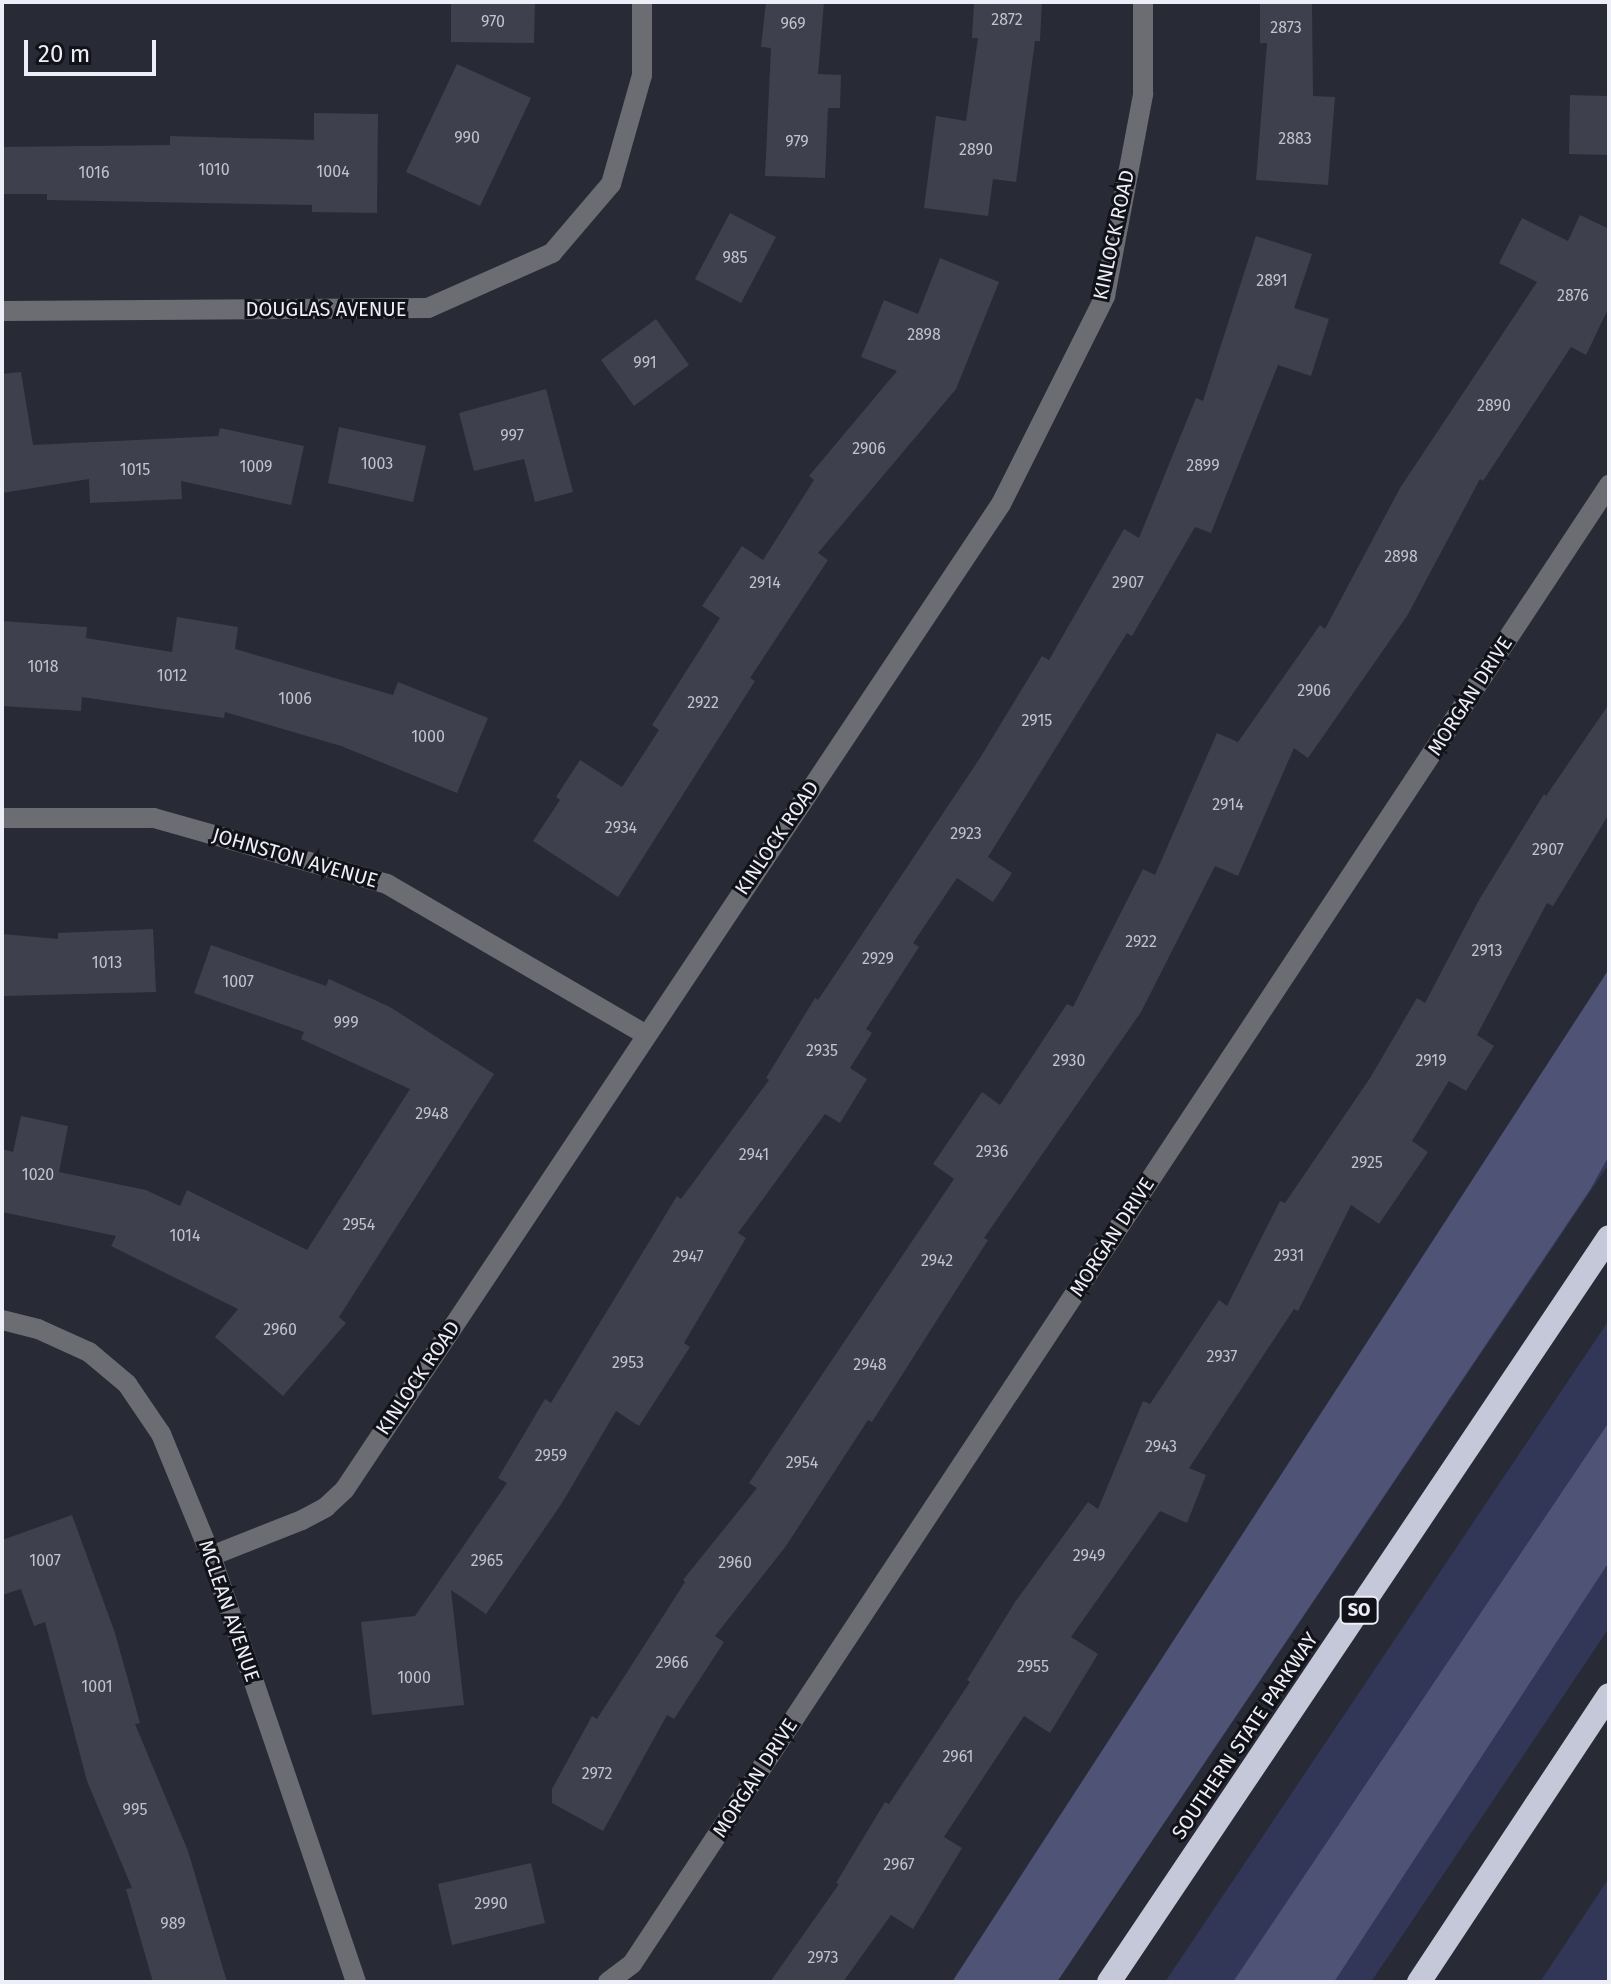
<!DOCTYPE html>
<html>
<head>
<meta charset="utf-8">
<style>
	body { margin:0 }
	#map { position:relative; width:1611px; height:1984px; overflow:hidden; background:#282a36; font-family:"Fira Sans",sans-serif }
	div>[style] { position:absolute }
	.green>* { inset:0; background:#323757 }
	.forest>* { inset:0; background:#4f5477 }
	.building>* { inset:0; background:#3e404d }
	.street>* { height:20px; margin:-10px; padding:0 10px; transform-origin:10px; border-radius:10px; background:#6b6d73 }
	.highway>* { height:24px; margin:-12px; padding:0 12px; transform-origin:12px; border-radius:12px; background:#c5c8d8 }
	span { translate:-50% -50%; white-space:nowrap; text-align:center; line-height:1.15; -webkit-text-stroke:6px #121318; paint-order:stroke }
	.number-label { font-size:16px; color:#c1c2cc }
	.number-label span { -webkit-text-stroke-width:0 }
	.shield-label span { padding:2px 6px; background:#121318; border:2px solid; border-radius:6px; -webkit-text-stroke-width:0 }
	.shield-label { font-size:18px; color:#edeef7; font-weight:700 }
	.street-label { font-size:20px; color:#edeef7 }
	.frame { position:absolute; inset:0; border:4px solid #edeef7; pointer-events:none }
	.scale { position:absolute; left:24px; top:40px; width:132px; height:36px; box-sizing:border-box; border:4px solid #edeef7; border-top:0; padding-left:10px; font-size:24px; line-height:28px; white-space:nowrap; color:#edeef7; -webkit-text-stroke:6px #121318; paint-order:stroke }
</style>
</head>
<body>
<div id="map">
	<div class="green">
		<div style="clip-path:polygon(1609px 1156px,1609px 1164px,1057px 1982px,1590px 1190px)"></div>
		<div style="clip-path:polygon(1609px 1320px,1609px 1628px,1371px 1982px,1165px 1982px)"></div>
		<div style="clip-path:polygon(1609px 1878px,1609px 1982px,1540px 1982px)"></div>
	</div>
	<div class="forest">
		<div style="clip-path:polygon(1609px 969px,1609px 1156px,1590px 1190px,1057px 1982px,952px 1982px)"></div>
		<div style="clip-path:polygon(1609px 1422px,1609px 1562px,1336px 1979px,1333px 1982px,1233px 1982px)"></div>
	</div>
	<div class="building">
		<div style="clip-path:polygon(451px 2px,535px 2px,534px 43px,451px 42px)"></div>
		<div style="clip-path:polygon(766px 2px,824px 2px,818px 74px,841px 75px,840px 108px,828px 108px,825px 178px,765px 176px,771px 48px,761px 47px)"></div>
		<div style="clip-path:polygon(974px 2px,1042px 2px,1040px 41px,1035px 41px,1016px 182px,993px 179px,988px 216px,924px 208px,936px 116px,966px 121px,978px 38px,972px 38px)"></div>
		<div style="clip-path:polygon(1260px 2px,1312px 2px,1313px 96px,1335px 97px,1328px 185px,1256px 180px,1267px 43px,1260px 43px)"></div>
		<div style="clip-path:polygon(457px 64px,531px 98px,480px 206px,406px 172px)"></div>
		<div style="clip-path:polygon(1570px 95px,1609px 96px,1609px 155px,1569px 154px)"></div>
		<div style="clip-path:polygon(314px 113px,378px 114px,377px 213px,312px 212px,312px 205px,47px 200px,47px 194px,2px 194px,2px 147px,170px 145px,170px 136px,314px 140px)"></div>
		<div style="clip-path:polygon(730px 213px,776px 237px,741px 303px,695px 279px)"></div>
		<div style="clip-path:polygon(1580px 215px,1609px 229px,1609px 307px,1586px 355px,1571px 347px,1483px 481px,1480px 479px,1407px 616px,1308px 758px,1294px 748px,1238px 876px,1215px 866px,1141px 1012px,984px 1238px,988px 1240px,872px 1422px,868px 1420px,786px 1546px,715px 1636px,724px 1642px,674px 1719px,667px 1715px,603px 1831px,552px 1803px,552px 1789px,592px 1716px,597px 1719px,685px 1582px,683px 1580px,757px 1488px,749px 1483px,954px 1179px,933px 1164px,982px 1092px,1000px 1105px,1067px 1004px,1073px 1007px,1143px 869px,1155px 875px,1217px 733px,1238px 742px,1320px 625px,1325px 629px,1400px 488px,1537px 282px,1499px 263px,1522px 218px,1568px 241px)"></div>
		<div style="clip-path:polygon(1256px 236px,1312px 254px,1294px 308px,1329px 319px,1311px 376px,1278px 365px,1211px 533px,1195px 527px,1132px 636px,1127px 633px,988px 857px,1012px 873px,993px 902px,957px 878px,913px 943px,919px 947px,866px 1029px,872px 1033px,850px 1068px,867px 1079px,840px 1123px,825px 1114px,738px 1233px,746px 1238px,684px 1343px,690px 1347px,639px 1426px,616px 1411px,562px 1503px,486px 1614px,451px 1590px,464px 1705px,372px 1715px,361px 1622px,415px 1616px,507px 1483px,498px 1478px,545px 1399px,551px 1403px,677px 1196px,681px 1199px,769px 1080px,766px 1078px,815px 998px,818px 1000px,980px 758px,1042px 656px,1049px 660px,1124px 529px,1139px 538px,1196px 398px,1203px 401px)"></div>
		<div style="clip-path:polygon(940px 258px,999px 282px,956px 389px,818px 553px,828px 560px,750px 678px,755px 681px,618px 897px,533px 841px,560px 800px,556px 797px,580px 760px,622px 787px,659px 730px,652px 725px,720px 618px,702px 606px,742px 546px,763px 560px,814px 480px,809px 476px,897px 371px,861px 357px,884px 300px,918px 314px)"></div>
		<div style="clip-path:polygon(656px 319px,689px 365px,634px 406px,601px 360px)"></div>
		<div style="clip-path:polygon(21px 372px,33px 445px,218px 436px,220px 428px,304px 446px,291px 505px,181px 481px,182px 499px,90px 503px,89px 479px,2px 493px,2px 374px)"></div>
		<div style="clip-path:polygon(546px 389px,573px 492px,535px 502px,524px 459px,474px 471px,459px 413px)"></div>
		<div style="clip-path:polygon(339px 427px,426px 446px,413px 502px,328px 483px)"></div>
		<div style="clip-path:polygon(177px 617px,238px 627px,235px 649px,393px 695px,398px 682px,488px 718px,457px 793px,341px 746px,225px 712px,224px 718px,82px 697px,81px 711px,2px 706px,2px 621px,87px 627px,86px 638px,172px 652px)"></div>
		<div style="clip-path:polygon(1609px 704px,1609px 814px,1553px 906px,1547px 903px,1477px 1035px,1494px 1046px,1466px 1091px,1449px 1081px,1412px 1141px,1428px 1152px,1379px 1224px,1351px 1205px,1298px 1311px,1294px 1309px,1189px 1468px,1206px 1475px,1187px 1523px,1160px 1511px,1071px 1637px,1098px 1654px,1050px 1733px,1024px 1716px,944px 1837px,962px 1848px,913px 1929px,891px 1915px,843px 1982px,770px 1982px,839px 1884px,836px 1883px,885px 1802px,889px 1804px,970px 1682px,967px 1680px,1015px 1602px,1088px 1502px,1098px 1509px,1143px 1401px,1150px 1404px,1219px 1300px,1227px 1306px,1280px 1201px,1285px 1203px,1370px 1078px,1417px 998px,1425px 1003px,1479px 900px,1544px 794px,1546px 796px)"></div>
		<div style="clip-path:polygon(153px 929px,156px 992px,2px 996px,2px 934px,58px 939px,58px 933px)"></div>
		<div style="clip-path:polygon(211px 945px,326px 986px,329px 979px,390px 1007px,494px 1074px,339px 1317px,346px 1323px,283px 1396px,215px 1337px,238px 1309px,111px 1246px,116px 1236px,2px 1212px,2px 1149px,13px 1152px,21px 1116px,68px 1126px,59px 1172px,146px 1190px,180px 1206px,187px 1190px,307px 1250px,410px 1089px,301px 1039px,304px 1032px,194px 993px)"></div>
		<div style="clip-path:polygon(72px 1515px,115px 1633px,140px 1723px,135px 1724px,188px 1851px,227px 1982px,153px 1982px,126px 1889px,132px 1888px,87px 1781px,45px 1622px,34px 1626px,21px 1589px,2px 1595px,2px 1540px)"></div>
		<div style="clip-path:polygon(531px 1863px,545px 1923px,452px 1945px,438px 1884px)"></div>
	</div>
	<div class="street">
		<div style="left:2px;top:311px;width:426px;rotate:-0.4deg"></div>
		<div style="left:428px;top:308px;width:136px;rotate:-23.9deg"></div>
		<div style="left:552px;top:253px;width:91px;rotate:-49.5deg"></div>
		<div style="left:611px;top:184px;width:113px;rotate:-74.1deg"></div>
		<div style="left:642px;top:75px;width:73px;rotate:-90deg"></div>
		<div style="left:2px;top:818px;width:152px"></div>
		<div style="left:154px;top:818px;width:242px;rotate:15.8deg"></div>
		<div style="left:387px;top:884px;width:300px;rotate:30.2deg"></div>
		<div style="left:2px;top:1320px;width:37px;rotate:14deg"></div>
		<div style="left:38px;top:1329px;width:56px;rotate:24.3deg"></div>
		<div style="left:89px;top:1352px;width:50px;rotate:40.1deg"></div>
		<div style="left:127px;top:1384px;width:60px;rotate:55.8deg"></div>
		<div style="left:161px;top:1434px;width:132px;rotate:67.7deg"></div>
		<div style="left:211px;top:1556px;width:450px;rotate:71.2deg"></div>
		<div style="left:211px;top:1556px;width:98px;rotate:-21.6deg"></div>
		<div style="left:302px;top:1520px;width:27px;rotate:-28deg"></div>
		<div style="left:326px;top:1507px;width:26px;rotate:-43deg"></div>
		<div style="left:345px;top:1489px;width:1183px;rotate:-56.34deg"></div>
		<div style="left:1001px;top:504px;width:233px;rotate:-63.4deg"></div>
		<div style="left:1105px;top:296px;width:206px;rotate:-79.3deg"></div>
		<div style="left:1143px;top:94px;width:92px;rotate:-90deg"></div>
		<div style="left:608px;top:1982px;width:30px;rotate:-37deg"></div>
		<div style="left:632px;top:1964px;width:1773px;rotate:-56.55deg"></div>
	</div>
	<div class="highway">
		<div style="left:1109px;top:1982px;width:897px;rotate:-56.13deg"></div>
		<div style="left:1419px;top:1982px;width:344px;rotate:-56.5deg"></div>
	</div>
	<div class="number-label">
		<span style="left:1007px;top:20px">2872</span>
		<span style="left:493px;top:22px">970</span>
		<span style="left:793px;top:24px">969</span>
		<span style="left:1286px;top:28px">2873</span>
		<span style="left:467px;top:138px">990</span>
		<span style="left:1295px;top:139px">2883</span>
		<span style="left:797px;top:142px">979</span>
		<span style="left:976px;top:150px">2890</span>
		<span style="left:214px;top:170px">1010</span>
		<span style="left:333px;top:172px">1004</span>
		<span style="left:94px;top:173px">1016</span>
		<span style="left:735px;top:258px">985</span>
		<span style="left:1272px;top:281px">2891</span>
		<span style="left:1573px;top:296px">2876</span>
		<span style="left:924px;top:335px">2898</span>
		<span style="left:645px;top:363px">991</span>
		<span style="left:1494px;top:406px">2890</span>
		<span style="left:512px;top:436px">997</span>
		<span style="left:869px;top:449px">2906</span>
		<span style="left:377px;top:464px">1003</span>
		<span style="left:1203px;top:466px">2899</span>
		<span style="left:256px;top:467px">1009</span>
		<span style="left:135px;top:470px">1015</span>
		<span style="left:1401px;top:557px">2898</span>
		<span style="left:765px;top:583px">2914</span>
		<span style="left:1128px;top:583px">2907</span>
		<span style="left:43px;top:667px">1018</span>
		<span style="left:172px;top:676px">1012</span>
		<span style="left:1314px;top:691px">2906</span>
		<span style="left:295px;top:699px">1006</span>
		<span style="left:703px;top:703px">2922</span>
		<span style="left:1037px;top:721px">2915</span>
		<span style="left:428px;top:737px">1000</span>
		<span style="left:1228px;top:805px">2914</span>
		<span style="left:621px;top:828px">2934</span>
		<span style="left:966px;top:834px">2923</span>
		<span style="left:1548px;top:850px">2907</span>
		<span style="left:1141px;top:942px">2922</span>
		<span style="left:1487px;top:951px">2913</span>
		<span style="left:878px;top:959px">2929</span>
		<span style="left:107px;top:963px">1013</span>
		<span style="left:238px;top:982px">1007</span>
		<span style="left:346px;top:1023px">999</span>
		<span style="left:822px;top:1051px">2935</span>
		<span style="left:1069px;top:1061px">2930</span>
		<span style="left:1431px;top:1061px">2919</span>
		<span style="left:432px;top:1114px">2948</span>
		<span style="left:992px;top:1152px">2936</span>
		<span style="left:754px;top:1155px">2941</span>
		<span style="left:1367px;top:1163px">2925</span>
		<span style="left:38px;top:1175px">1020</span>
		<span style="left:359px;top:1225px">2954</span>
		<span style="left:185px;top:1236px">1014</span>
		<span style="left:1289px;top:1256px">2931</span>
		<span style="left:688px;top:1257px">2947</span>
		<span style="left:937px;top:1261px">2942</span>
		<span style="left:280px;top:1330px">2960</span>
		<span style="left:1222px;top:1357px">2937</span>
		<span style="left:628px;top:1363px">2953</span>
		<span style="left:870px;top:1365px">2948</span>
		<span style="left:1161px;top:1447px">2943</span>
		<span style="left:551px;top:1456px">2959</span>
		<span style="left:802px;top:1463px">2954</span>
		<span style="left:1089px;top:1556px">2949</span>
		<span style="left:45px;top:1561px">1007</span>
		<span style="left:487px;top:1561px">2965</span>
		<span style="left:735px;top:1563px">2960</span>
		<span style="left:672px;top:1663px">2966</span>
		<span style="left:1033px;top:1667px">2955</span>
		<span style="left:414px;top:1678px">1000</span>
		<span style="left:97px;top:1687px">1001</span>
		<span style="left:958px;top:1757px">2961</span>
		<span style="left:597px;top:1774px">2972</span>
		<span style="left:135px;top:1810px">995</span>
		<span style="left:899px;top:1865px">2967</span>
		<span style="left:491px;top:1904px">2990</span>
		<span style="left:173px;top:1924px">989</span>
		<span style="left:823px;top:1958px">2973</span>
	</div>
	<div class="shield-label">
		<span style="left:1359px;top:1610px">SO</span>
	</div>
	<div class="street-label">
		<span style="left:1114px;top:235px;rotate:-78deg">KINLOCK ROAD</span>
		<span style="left:326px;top:309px">DOUGLAS AVENUE</span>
		<span style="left:1470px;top:696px;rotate:-57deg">MORGAN DRIVE</span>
		<span style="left:777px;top:838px;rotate:-56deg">KINLOCK ROAD</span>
		<span style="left:295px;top:858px;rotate:16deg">JOHNSTON AVENUE</span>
		<span style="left:1112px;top:1237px;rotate:-57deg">MORGAN DRIVE</span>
		<span style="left:418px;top:1378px;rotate:-56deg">KINLOCK ROAD</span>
		<span style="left:229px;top:1611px;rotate:71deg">MCLEAN AVENUE</span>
		<span style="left:1245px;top:1736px;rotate:-56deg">SOUTHERN STATE PARKWAY</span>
		<span style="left:755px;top:1778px;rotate:-57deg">MORGAN DRIVE</span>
	</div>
	<div class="frame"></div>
	<div class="scale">20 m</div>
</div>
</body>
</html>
